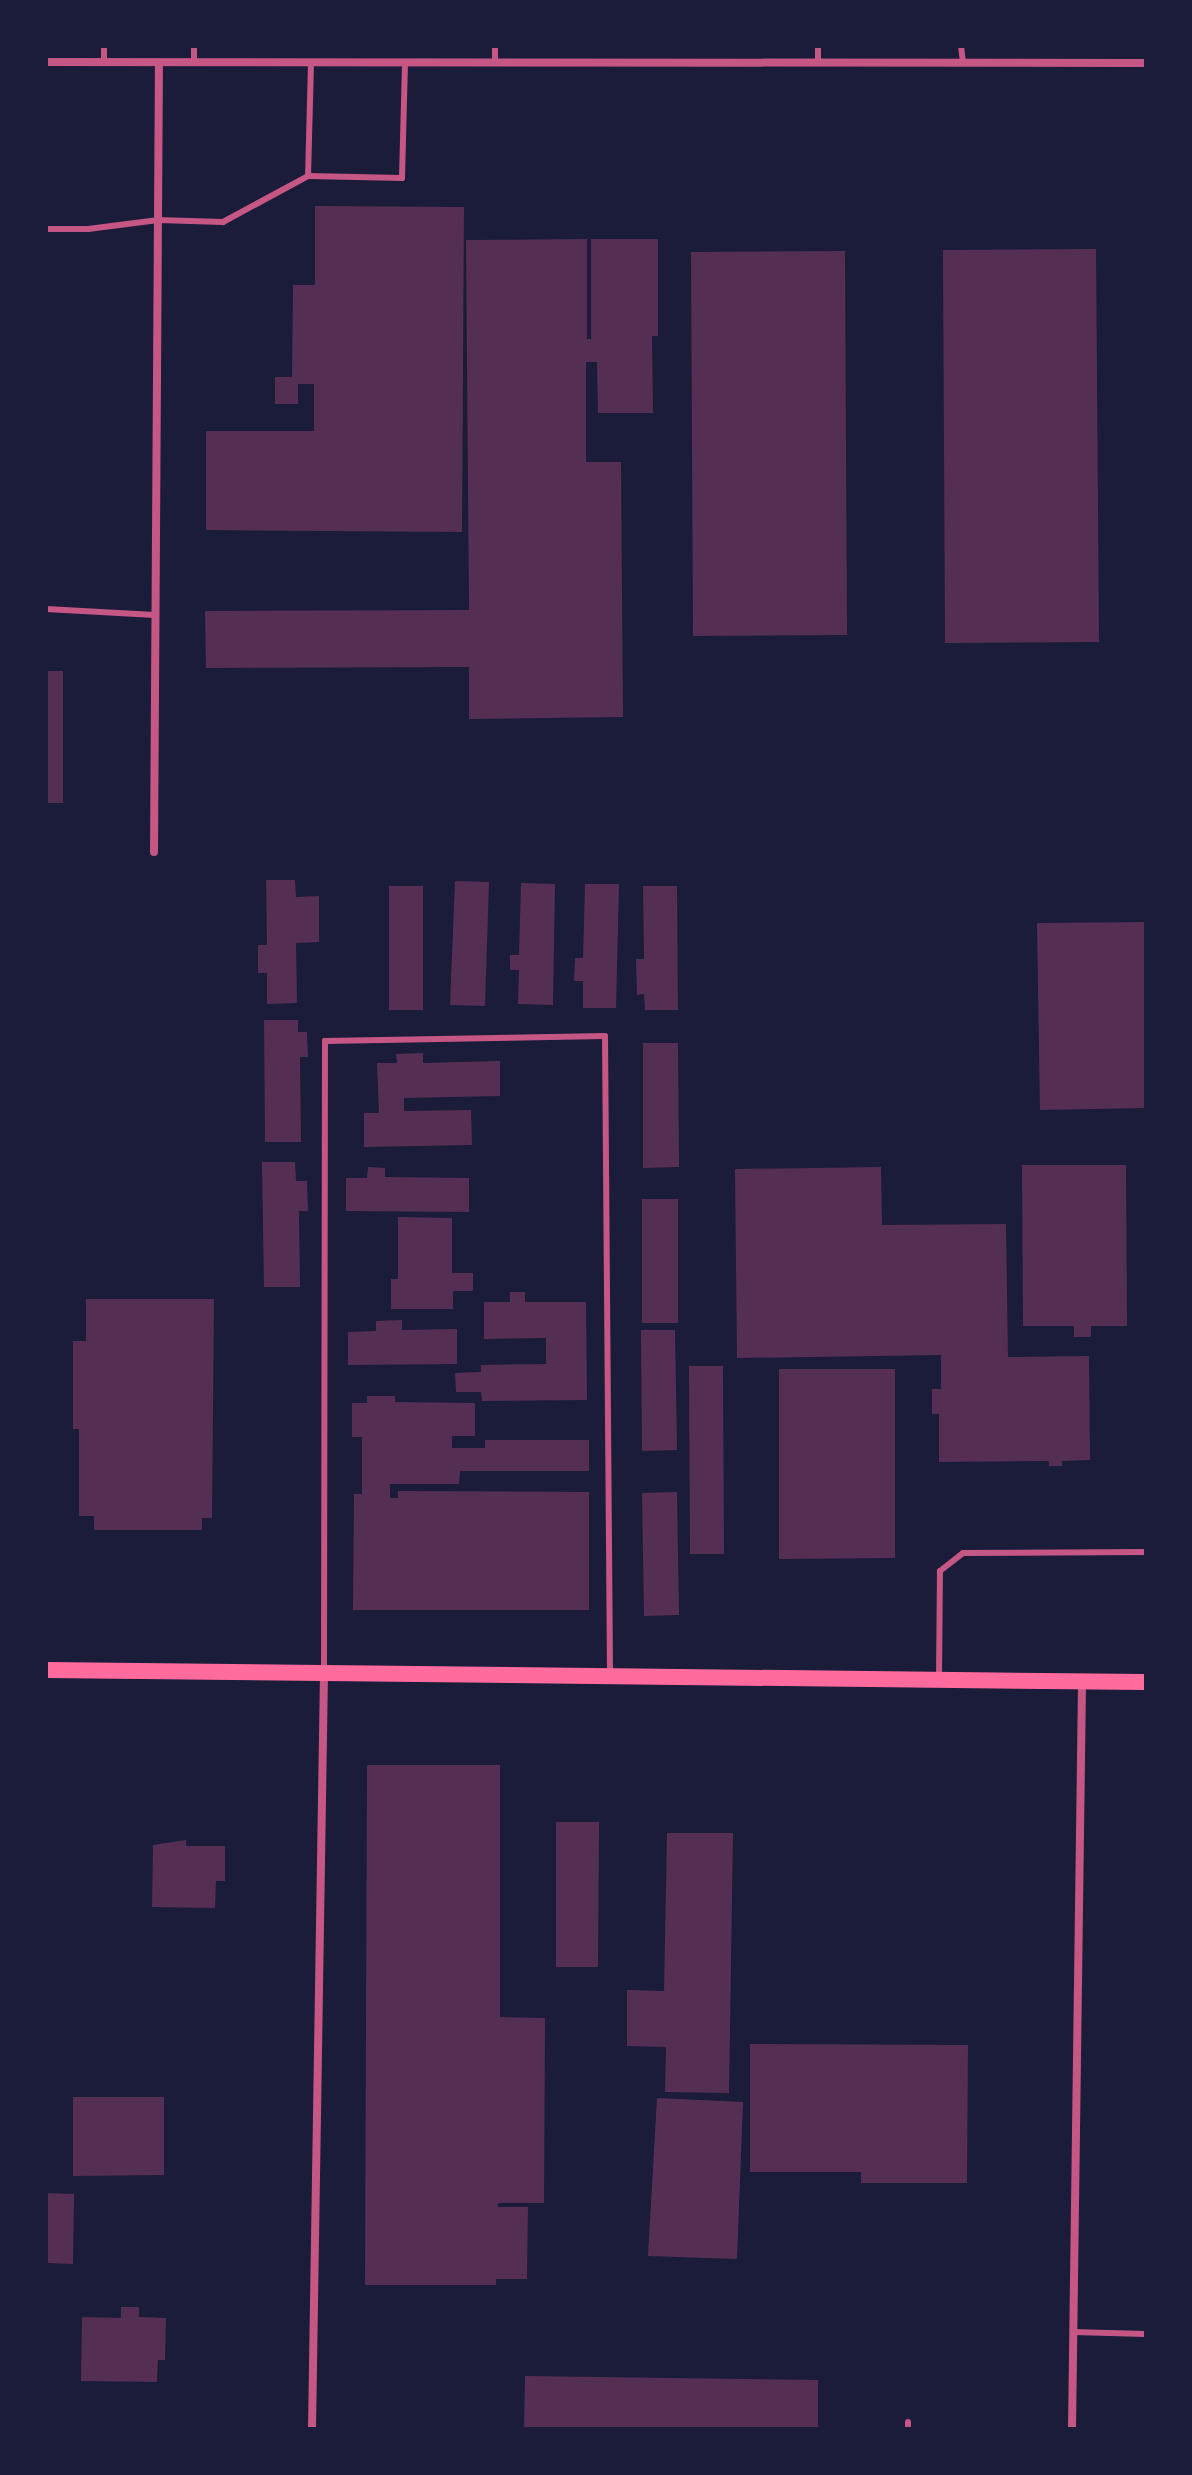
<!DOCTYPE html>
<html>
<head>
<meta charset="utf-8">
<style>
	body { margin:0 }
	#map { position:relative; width:1192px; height:2475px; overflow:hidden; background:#1b1b3a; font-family:"Exo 2",sans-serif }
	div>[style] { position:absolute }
	.building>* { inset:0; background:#542f53 }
	.service>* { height:6px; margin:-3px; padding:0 3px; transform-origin:3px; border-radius:3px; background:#c65784 }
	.minor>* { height:8px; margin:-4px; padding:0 4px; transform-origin:4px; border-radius:4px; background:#c65784 }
	.secondary>* { height:16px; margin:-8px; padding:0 8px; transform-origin:8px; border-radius:8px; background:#ff6b9d }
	span { translate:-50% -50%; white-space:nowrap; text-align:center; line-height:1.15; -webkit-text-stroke:7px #1b1b3a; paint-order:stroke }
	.frame { position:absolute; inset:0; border:48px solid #1b1b3a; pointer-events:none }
</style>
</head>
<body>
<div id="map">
	<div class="building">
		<div style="clip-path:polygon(315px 206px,464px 207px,462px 532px,206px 530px,206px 431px,314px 431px,314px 384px,298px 384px,298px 404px,275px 404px,275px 377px,292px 377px,293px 285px,315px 285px)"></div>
		<div style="clip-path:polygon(587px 239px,587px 339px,591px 339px,591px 239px,658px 239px,658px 336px,652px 336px,653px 413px,598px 413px,597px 362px,586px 362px,586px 462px,621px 462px,623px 717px,469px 719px,469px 667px,206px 668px,205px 611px,469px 610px,466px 240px)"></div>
		<div style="clip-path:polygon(1096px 249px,1099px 642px,945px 643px,943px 250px)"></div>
		<div style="clip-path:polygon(845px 251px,847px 635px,693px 636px,691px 252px)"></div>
		<div style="clip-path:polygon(46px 671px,63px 671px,63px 803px,46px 803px)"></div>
		<div style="clip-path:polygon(266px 880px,295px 880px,296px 897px,319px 896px,319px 942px,296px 943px,297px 1003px,267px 1004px,267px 973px,258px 973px,258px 945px,267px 945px)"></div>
		<div style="clip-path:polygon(455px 881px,489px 882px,485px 1006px,450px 1005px)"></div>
		<div style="clip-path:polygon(521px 883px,555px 884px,553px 1005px,518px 1004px,519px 970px,510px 970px,510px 955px,519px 955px)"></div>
		<div style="clip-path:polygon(585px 884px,619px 884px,616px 1008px,583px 1008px,583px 981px,574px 981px,575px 958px,583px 958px)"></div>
		<div style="clip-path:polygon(389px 886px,423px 886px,423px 1010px,389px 1010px)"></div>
		<div style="clip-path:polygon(643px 886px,677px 886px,678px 1010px,645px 1010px,644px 994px,637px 995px,636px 959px,644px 959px)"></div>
		<div style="clip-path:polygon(1146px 922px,1146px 1108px,1040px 1110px,1037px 923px)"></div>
		<div style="clip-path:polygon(264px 1020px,298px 1020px,298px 1032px,307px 1032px,308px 1057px,300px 1057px,301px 1142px,265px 1142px)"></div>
		<div style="clip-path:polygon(643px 1043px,678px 1043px,679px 1167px,643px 1168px)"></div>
		<div style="clip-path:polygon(423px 1053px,423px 1063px,500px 1061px,500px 1096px,404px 1098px,404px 1111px,471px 1110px,472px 1145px,364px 1147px,364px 1113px,379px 1113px,377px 1063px,397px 1063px,396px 1054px)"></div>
		<div style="clip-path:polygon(262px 1162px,295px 1162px,296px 1181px,307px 1181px,308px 1211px,299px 1211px,300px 1287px,264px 1287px)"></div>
		<div style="clip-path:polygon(1022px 1165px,1126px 1165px,1127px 1326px,1091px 1326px,1091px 1337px,1074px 1337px,1074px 1326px,1023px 1326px)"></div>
		<div style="clip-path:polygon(368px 1167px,385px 1168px,385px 1177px,469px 1178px,469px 1212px,346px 1211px,346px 1178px,367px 1178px)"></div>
		<div style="clip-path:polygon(881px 1167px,882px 1225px,1006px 1224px,1008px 1357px,1089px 1356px,1090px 1460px,1062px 1461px,1062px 1466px,1049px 1466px,1049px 1461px,939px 1462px,939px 1414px,932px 1414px,932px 1389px,941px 1389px,941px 1355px,737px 1358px,735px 1169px)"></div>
		<div style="clip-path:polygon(642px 1199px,678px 1199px,678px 1323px,642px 1323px)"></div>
		<div style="clip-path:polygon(398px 1217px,452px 1218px,452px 1273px,473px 1273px,473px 1291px,453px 1291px,453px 1309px,391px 1309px,391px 1279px,398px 1279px)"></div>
		<div style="clip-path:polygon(510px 1292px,525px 1292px,525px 1302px,586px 1302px,587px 1400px,482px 1401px,481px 1392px,456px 1392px,455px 1373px,481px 1372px,481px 1365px,546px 1364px,546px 1338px,484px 1339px,484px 1302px,510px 1302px)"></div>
		<div style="clip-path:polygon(86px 1299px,214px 1299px,212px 1518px,202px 1518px,202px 1530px,94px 1530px,94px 1516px,79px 1516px,79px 1429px,73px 1429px,73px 1341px,86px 1341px)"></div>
		<div style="clip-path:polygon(402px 1320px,402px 1330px,457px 1329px,457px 1364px,348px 1365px,348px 1332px,376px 1331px,376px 1321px)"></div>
		<div style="clip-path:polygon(641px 1330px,675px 1330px,677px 1450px,642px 1451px)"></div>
		<div style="clip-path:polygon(689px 1366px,723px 1366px,724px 1554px,690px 1554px)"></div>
		<div style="clip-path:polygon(779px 1369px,895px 1369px,895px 1558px,779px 1559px)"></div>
		<div style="clip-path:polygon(367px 1396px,395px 1396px,395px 1402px,475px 1403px,475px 1436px,452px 1436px,452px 1448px,485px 1448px,485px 1440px,589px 1440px,589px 1471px,460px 1471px,459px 1484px,390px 1484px,390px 1498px,398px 1498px,398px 1491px,589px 1492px,589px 1610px,353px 1610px,354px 1494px,362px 1494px,362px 1437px,352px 1437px,352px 1403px,367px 1403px)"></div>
		<div style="clip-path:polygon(677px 1492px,679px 1615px,644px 1616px,642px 1493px)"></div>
		<div style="clip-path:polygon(367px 1765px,500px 1765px,500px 2017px,545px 2018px,544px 2203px,498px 2203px,498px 2207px,528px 2207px,527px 2279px,496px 2279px,496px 2285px,365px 2285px)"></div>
		<div style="clip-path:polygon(556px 1822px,599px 1822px,598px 1967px,556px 1967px)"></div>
		<div style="clip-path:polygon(667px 1833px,733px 1833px,729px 2093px,665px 2092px,666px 2047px,627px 2046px,627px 1990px,664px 1991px)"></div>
		<div style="clip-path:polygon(186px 1840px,186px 1846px,225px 1846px,225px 1881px,216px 1881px,215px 1908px,152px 1907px,153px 1845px)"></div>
		<div style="clip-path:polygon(750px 2044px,968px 2045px,967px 2183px,861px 2183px,861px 2172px,750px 2172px)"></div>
		<div style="clip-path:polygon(73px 2097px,164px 2097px,164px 2175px,73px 2176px)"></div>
		<div style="clip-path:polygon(657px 2098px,743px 2102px,737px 2259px,648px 2256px)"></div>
		<div style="clip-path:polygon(46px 2193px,74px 2194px,73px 2264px,46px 2263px)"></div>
		<div style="clip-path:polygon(121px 2307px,139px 2307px,139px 2317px,166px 2318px,165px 2360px,158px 2360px,157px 2382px,81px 2381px,82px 2317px,121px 2318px)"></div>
		<div style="clip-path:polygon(525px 2376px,818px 2380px,818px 2429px,524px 2429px)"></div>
	</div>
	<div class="service">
		<div style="left:104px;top:46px;width:16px;rotate:90deg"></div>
		<div style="left:961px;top:46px;width:17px;rotate:83deg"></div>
		<div style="left:194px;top:63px;width:17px;rotate:-90deg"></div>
		<div style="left:311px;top:63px;width:113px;rotate:91.5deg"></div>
		<div style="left:308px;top:176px;width:94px;rotate:1.2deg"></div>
		<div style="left:402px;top:178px;width:115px;rotate:-88.5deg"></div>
		<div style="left:495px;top:63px;width:17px;rotate:-90deg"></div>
		<div style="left:818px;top:63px;width:17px;rotate:-90deg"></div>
		<div style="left:46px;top:229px;width:42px"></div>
		<div style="left:88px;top:229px;width:71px;rotate:-7.3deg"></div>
		<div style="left:158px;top:220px;width:65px;rotate:1.8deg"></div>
		<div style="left:223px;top:222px;width:97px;rotate:-28.4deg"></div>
		<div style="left:46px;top:609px;width:109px;rotate:3.2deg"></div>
		<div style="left:324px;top:1670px;width:629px;rotate:-89.91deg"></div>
		<div style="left:325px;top:1041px;width:280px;rotate:-1deg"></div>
		<div style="left:605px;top:1036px;width:640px;rotate:89.55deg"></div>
		<div style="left:939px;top:1680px;width:109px;rotate:-89.5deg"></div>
		<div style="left:940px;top:1571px;width:29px;rotate:-38deg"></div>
		<div style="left:963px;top:1553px;width:183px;rotate:-0.3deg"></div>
		<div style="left:1073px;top:2332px;width:73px;rotate:1.6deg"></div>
		<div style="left:908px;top:2429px;width:7px;rotate:-90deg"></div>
	</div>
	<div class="minor">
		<div style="left:46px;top:62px;width:1100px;rotate:0.05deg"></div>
		<div style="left:154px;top:852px;width:789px;rotate:-89.64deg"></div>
		<div style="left:312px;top:2429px;width:756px;rotate:-89.09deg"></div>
		<div style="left:1072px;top:2429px;width:747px;rotate:-89.23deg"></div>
	</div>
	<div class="secondary">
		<div style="left:46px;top:1670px;width:1100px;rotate:0.63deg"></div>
	</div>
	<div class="frame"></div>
</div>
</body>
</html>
